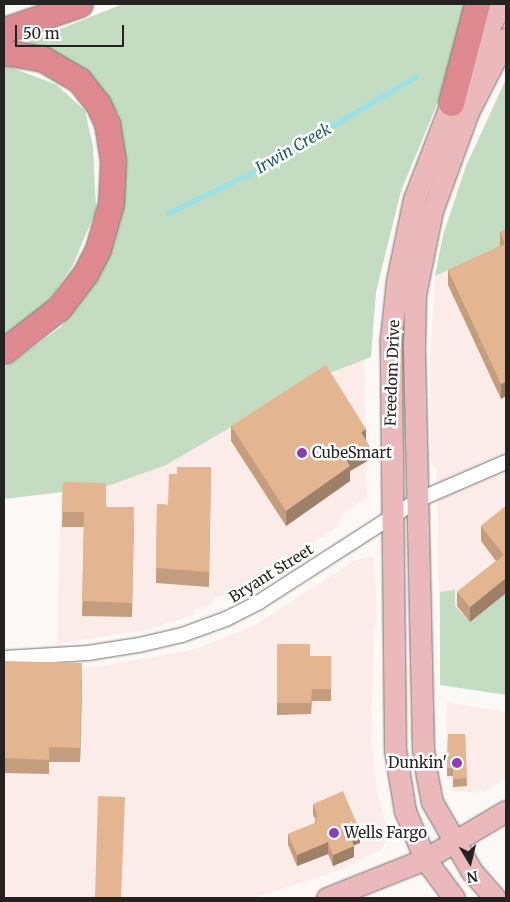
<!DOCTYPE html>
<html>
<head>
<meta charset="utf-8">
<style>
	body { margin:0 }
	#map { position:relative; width:510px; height:902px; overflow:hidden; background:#fcf8f6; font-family:Merriweather,serif }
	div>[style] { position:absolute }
	.commercial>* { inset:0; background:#fbebe9 }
	.green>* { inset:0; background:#c4dcc2 }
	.stream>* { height:4.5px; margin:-2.25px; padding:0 2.25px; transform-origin:2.25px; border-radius:2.25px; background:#99e0e8 }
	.roads { filter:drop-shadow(0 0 1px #736f6d) drop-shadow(0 0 1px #736f6d) }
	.street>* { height:14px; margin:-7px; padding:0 7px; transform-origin:7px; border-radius:7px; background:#fff }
	.primary>* { height:21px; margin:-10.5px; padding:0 10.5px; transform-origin:10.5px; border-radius:10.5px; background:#ebb8bc }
	.highway>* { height:25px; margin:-12.5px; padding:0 12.5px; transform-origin:12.5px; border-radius:12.5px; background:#de8990 }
	.wall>* { inset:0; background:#c39d7d }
	.shaded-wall>* { inset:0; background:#9f7f66 }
	.building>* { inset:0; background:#e3b691 }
	.dots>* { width:14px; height:14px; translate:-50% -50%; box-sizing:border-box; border:2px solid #fff; border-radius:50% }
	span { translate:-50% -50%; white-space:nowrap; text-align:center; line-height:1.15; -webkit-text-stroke:5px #fff; paint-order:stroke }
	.street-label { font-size:15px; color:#242322 }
	.poi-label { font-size:15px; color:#242322 }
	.left { translate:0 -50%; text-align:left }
	.right { translate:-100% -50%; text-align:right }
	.water-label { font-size:16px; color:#215d63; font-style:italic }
	.frame { position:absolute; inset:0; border:5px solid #242322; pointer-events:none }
	.north { position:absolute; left:445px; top:837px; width:50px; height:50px; -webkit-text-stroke:4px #fff; paint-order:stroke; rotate:171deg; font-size:14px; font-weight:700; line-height:20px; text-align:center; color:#242322 }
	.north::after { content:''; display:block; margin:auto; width:18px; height:22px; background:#242322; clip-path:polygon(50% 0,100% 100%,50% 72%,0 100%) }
	.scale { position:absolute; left:15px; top:25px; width:109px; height:22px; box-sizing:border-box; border:2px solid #242322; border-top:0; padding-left:6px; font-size:15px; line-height:18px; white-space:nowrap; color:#242322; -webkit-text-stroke:4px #fff; paint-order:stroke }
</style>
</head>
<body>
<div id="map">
	<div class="commercial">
		<div style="clip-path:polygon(506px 243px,506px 600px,440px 641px,437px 470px,431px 461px,430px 362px,435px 276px)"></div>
		<div style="clip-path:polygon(364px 359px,367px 498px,344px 512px,337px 527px,245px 588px,239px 587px,214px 599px,211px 604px,193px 610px,194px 615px,145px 630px,57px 644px,61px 494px,83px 490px,309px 381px)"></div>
		<div style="clip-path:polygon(368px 557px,374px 558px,377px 617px,374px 632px,371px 732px,376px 786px,388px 834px,382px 849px,346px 868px,254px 898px,4px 898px,4px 672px,66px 672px,192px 650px,254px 626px,354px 561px)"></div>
		<div style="clip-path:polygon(447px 702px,506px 712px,506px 778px,485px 792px,451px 791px,451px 779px,446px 779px)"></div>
	</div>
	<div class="green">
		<div style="clip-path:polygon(123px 4px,467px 4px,450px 73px,401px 191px,376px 292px,371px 357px,309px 381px,166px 465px,105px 487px,4px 499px,4px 368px,61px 327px,106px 263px,122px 210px,126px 162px,119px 114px,92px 80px,20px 45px)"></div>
		<div style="clip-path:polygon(5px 65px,57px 85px,85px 111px,93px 146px,96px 210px,73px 265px,48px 302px,4px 337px)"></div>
		<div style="clip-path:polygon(506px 79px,506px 243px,435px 276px,443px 235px,466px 166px)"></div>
		<div style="clip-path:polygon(455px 590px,455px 606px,470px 622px,506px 593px,506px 695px,440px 685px,440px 592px)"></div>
	</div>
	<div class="stream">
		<div style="left:168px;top:213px;width:97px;rotate:-25.8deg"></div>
		<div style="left:255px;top:171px;width:186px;rotate:-30.4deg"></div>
	</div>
	<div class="roads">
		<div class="street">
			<div style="left:4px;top:658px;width:84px;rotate:-3.4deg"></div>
			<div style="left:88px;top:653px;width:52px;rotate:-8.9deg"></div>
			<div style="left:139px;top:645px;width:44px;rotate:-13.1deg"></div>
			<div style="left:182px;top:635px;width:47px;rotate:-20deg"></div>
			<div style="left:226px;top:619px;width:37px;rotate:-27deg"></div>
			<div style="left:259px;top:602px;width:189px;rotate:-32.7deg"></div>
			<div style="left:418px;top:500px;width:96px;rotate:-23.4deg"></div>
		</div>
		<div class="primary">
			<div style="left:327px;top:898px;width:105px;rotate:-21.7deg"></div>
			<div style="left:425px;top:859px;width:94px;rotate:-30.7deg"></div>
			<div style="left:454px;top:898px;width:49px;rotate:-126.6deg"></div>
			<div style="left:425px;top:859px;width:52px;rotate:-112.6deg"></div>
			<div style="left:405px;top:811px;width:62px;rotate:-99.3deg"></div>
			<div style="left:395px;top:750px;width:412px;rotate:-90.6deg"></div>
			<div style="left:391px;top:338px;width:57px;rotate:-84deg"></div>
			<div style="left:397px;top:281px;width:84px;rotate:-78.3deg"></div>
			<div style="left:414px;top:199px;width:103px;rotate:-68.9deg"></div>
			<div style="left:451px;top:103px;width:111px;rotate:-63.2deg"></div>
			<div style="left:495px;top:898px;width:35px;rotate:-131deg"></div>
			<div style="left:472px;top:872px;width:81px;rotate:-119.7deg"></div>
			<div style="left:432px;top:802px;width:25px;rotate:-101deg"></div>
			<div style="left:427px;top:777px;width:29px;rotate:-98deg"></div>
			<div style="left:423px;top:748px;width:401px;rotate:-91.3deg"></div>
			<div style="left:414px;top:347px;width:52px;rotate:-88.9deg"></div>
			<div style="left:415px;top:295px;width:86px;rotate:-78.6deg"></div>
			<div style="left:432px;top:211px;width:105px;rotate:-70deg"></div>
			<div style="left:468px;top:112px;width:83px;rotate:-62.8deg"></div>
		</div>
		<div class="highway">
			<div style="left:4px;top:30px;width:80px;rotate:-18.9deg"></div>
			<div style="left:4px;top:52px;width:40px;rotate:10deg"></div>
			<div style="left:43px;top:59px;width:42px;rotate:30.3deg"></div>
			<div style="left:79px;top:80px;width:31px;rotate:52deg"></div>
			<div style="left:98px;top:104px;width:21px;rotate:65deg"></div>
			<div style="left:107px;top:123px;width:38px;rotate:81deg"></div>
			<div style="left:113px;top:161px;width:42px;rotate:92.7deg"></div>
			<div style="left:111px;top:203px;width:48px;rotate:105.8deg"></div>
			<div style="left:98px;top:249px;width:28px;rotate:117deg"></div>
			<div style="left:85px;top:274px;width:43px;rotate:127.4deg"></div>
			<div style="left:59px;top:308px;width:70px;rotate:142deg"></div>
			<div style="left:451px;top:103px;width:102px;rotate:-75.3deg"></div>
		</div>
	</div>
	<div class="wall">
		<div style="clip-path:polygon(506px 229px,501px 399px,448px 285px,448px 270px,500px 246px,500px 232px)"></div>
		<div style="clip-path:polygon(231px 426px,366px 440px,369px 460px,350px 471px,350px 481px,286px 526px,231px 441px)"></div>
		<div style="clip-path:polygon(211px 467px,209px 587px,156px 583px,157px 504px,168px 505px,177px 474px)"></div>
		<div style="clip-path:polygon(63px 482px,134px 522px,132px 617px,82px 616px,84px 527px,62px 527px)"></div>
		<div style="clip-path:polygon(506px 506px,506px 593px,470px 622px,457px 606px,457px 592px,496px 561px,481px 541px,481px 526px)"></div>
		<div style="clip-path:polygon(277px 644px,310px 656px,331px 656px,331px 701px,312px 701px,311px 714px,277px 715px)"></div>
		<div style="clip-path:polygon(4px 661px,82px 678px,80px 762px,49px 762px,49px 774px,4px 773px)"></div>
		<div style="clip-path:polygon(448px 734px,465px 734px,467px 786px,453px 787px,453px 776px,447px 776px)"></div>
		<div style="clip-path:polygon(313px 804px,360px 843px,354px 845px,354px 857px,333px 866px,328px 854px,297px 866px,288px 845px,288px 834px,315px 823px,315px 819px,313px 815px)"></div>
	</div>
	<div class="shaded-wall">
		<div style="clip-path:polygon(506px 381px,506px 396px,501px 399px,501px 384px)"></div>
		<div style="clip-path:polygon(366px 429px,366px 443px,361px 432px)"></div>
		<div style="clip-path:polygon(369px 445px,369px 460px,350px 471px,350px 481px,286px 526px,286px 511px,346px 459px)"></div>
		<div style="clip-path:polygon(506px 578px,506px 593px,470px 622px,470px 607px)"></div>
		<div style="clip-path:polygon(82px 663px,82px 678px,80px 762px,80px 748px)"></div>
		<div style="clip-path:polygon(360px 831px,360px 843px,350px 847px,350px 835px)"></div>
		<div style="clip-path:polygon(328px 842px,328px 854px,297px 866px,297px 855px)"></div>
		<div style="clip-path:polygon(354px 846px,354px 857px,333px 866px,333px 855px)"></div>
	</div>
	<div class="building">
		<div style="clip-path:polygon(506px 229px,506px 381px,501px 384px,448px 270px,505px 244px,500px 232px)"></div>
		<div style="clip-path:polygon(326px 365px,366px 429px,361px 432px,369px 445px,346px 459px,350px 466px,286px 511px,231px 426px)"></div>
		<div style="clip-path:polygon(177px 467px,211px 467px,209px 572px,156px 568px,157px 504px,168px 505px,169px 474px,177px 474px)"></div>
		<div style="clip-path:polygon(63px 482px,106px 483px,106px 507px,134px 507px,132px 603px,82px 601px,84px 512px,62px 512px)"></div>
		<div style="clip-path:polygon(506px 506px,506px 578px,470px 607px,457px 592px,504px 555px,481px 526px)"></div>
		<div style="clip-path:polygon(277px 644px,310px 644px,310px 656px,331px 656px,331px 689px,312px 689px,311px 703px,277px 703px)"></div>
		<div style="clip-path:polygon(4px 661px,82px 663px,80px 748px,49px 747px,49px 760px,4px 758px)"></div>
		<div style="clip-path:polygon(448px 734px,465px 734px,467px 778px,453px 779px,453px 768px,447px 768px)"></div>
		<div style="clip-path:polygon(343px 791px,360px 831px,350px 835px,354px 846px,333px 855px,328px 842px,297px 855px,288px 834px,316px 823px,315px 818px,318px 817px,313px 804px)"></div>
		<div style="clip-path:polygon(98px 796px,125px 797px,121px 898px,95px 898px)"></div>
	</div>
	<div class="dots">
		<div style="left:302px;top:453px;background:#8b3fb0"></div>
		<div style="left:457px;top:763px;background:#8b3fb0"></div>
		<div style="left:334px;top:833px;background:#8b3fb0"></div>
	</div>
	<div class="street-label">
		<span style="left:392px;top:373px;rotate:-88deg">Freedom Drive</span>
		<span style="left:271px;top:573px;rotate:-32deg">Bryant Street</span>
	</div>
	<div class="poi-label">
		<span class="left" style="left:312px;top:453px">CubeSmart</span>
		<span class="right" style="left:447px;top:763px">Dunkin'</span>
		<span class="left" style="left:344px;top:833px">Wells Fargo</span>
	</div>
	<div class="water-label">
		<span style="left:293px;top:148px;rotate:-30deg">Irwin Creek</span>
	</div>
	<div class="frame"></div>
	<div class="north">N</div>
	<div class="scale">50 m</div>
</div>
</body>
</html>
